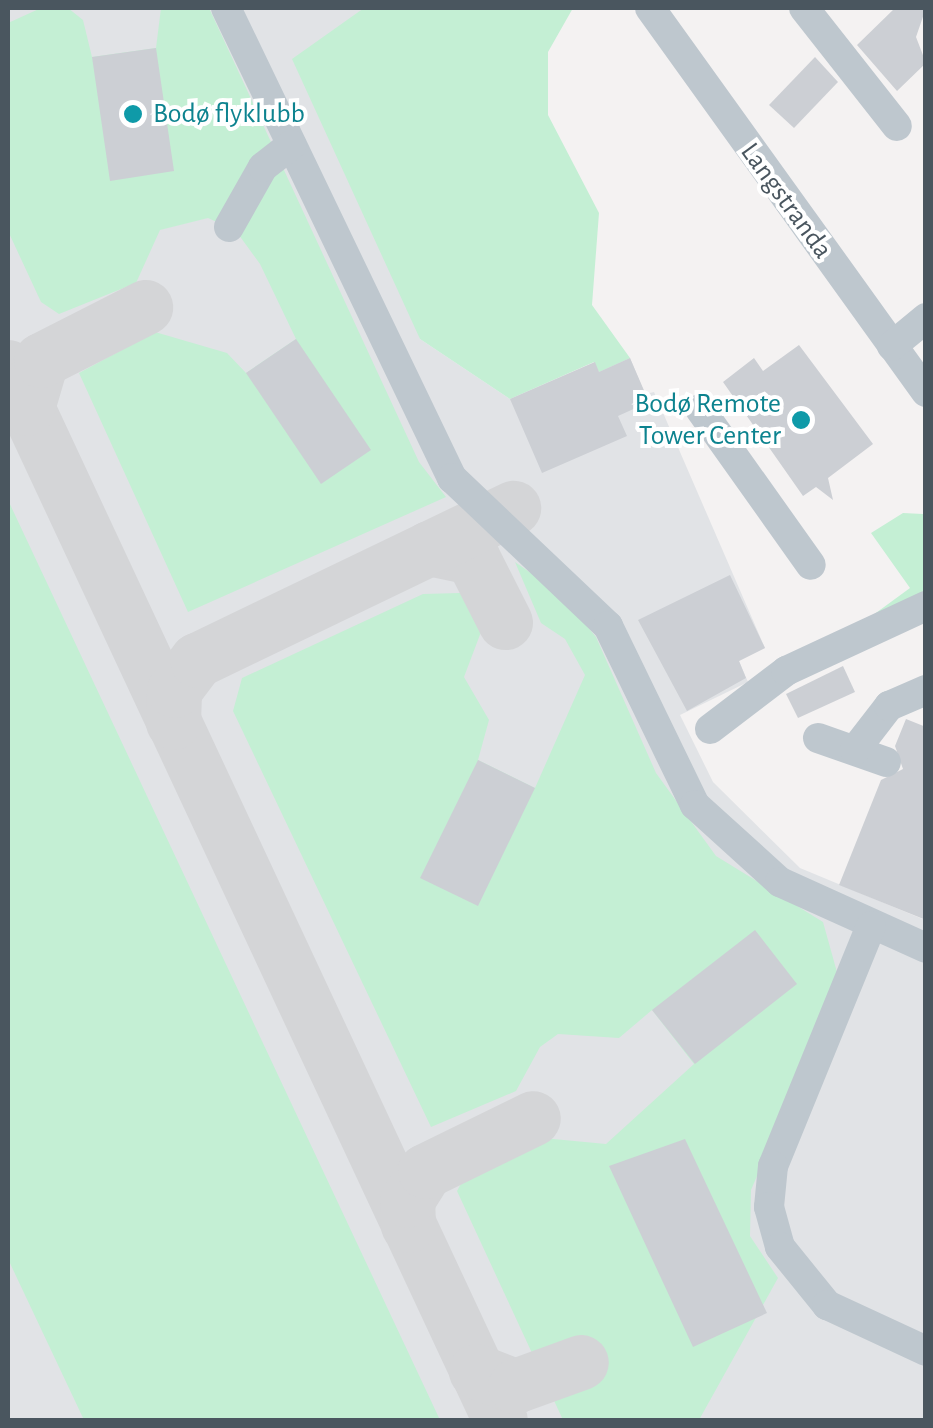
<!DOCTYPE html>
<html>
<head>
<meta charset="utf-8">
<style>
	body { margin:0 }
	#map { position:relative; width:933px; height:1428px; overflow:hidden; background:#f4f2f2; font-family:"Alegreya Sans",sans-serif }
	div>[style] { position:absolute }
	.airport>* { inset:0; background:#e1e3e6 }
	.green>* { inset:0; background:#c4efd4 }
	.taxiway>* { height:55px; margin:-27.5px; padding:0 27.5px; transform-origin:27.5px; border-radius:27.5px; background:#d4d5d7 }
	.building>* { inset:0; background:#cccfd4 }
	.minor>* { height:30px; margin:-15px; padding:0 15px; transform-origin:15px; border-radius:15px; background:#bec7ce }
	.dots>* { width:28px; height:28px; translate:-50% -50%; box-sizing:border-box; border:5px solid #fff; border-radius:50% }
	span { translate:-50% -50%; white-space:nowrap; text-align:center; line-height:1.15; -webkit-text-stroke:8px #fff; paint-order:stroke }
	.culture-label { font-size:28px; color:#0d838f }
	.left { translate:0 -50%; text-align:left }
	.right { translate:-100% -50%; text-align:right }
	.street-label { font-size:28px; color:#4a565f }
	.frame { position:absolute; inset:0; border:10px solid #4a565f; pointer-events:none }
</style>
</head>
<body>
<div id="map">
	<div class="airport">
		<div style="clip-path:polygon(8px 8px,364px 8px,420px 339px,510px 399px,595px 362px,630px 358px,645px 394px,654px 392px,765px 648px,739px 661px,748px 682px,680px 715px,713px 782px,800px 868px,925px 920px,925px 1420px,8px 1420px)"></div>
	</div>
	<div class="green">
		<div style="clip-path:polygon(41px 8px,68px 8px,83px 20px,92px 57px,156px 48px,161px 8px,209px 8px,419px 462px,446px 497px,188px 612px,79px 373px,155px 332px,227px 353px,246px 373px,296px 339px,260px 264px,236px 231px,208px 218px,160px 230px,136px 283px,59px 314px,41px 302px,8px 231px,8px 23px)"></div>
		<div style="clip-path:polygon(364px 8px,573px 8px,548px 52px,548px 115px,599px 213px,592px 305px,630px 358px,599px 372px,594px 362px,510px 399px,420px 339px,292px 59px)"></div>
		<div style="clip-path:polygon(8px 500px,440px 1420px,441px 1420px,84px 1420px,8px 1259px)"></div>
		<div style="clip-path:polygon(903px 513px,923px 514px,925px 594px,869px 618px,910px 588px,871px 533px)"></div>
		<div style="clip-path:polygon(515px 562px,561px 594px,596px 637px,656px 773px,716px 856px,823px 922px,840px 983px,751px 1190px,750px 1236px,778px 1278px,699px 1420px,563px 1420px,457px 1191px,464px 1178px,543px 1138px,606px 1144px,694px 1064px,652px 1010px,619px 1038px,558px 1034px,540px 1047px,516px 1091px,431px 1127px,233px 711px,242px 678px,423px 594px,460px 593px,481px 632px,464px 677px,489px 720px,478px 760px,535px 788px,585px 675px,565px 639px,541px 623px)"></div>
	</div>
	<div class="taxiway">
		<div style="left:8px;top:367px;width:1162px;rotate:64.96deg"></div>
		<div style="left:27px;top:408px;width:50px;rotate:-73.7deg"></div>
		<div style="left:41px;top:360px;width:117px;rotate:-27deg"></div>
		<div style="left:429px;top:548px;width:44px;rotate:11.8deg"></div>
		<div style="left:472px;top:557px;width:73px;rotate:63.1deg"></div>
		<div style="left:173px;top:722px;width:32px;rotate:-88deg"></div>
		<div style="left:174px;top:690px;width:38px;rotate:-53deg"></div>
		<div style="left:197px;top:660px;width:351px;rotate:-25.7deg"></div>
		<div style="left:408px;top:1225px;width:25px;rotate:-92deg"></div>
		<div style="left:407px;top:1200px;width:34px;rotate:-58deg"></div>
		<div style="left:425px;top:1171px;width:120px;rotate:-26.1deg"></div>
		<div style="left:476px;top:1371px;width:42px;rotate:21deg"></div>
		<div style="left:515px;top:1386px;width:70px;rotate:-20deg"></div>
	</div>
	<div class="building">
		<div style="clip-path:polygon(895px 8px,926px 8px,916px 37px,926px 63px,897px 91px,857px 45px)"></div>
		<div style="clip-path:polygon(156px 48px,174px 171px,110px 181px,92px 57px)"></div>
		<div style="clip-path:polygon(815px 57px,838px 82px,794px 128px,769px 105px)"></div>
		<div style="clip-path:polygon(296px 339px,371px 450px,321px 484px,246px 373px)"></div>
		<div style="clip-path:polygon(799px 345px,873px 444px,828px 478px,833px 500px,816px 487px,803px 496px,723px 382px,754px 358px,763px 371px)"></div>
		<div style="clip-path:polygon(630px 358px,649px 402px,618px 416px,627px 436px,542px 473px,510px 399px,595px 362px,599px 372px)"></div>
		<div style="clip-path:polygon(730px 575px,765px 648px,739px 661px,746px 678px,687px 711px,638px 620px)"></div>
		<div style="clip-path:polygon(843px 666px,855px 692px,798px 718px,786px 694px)"></div>
		<div style="clip-path:polygon(906px 719px,926px 727px,926px 920px,839px 885px,881px 780px,903px 769px,895px 746px)"></div>
		<div style="clip-path:polygon(478px 760px,535px 788px,478px 906px,420px 878px)"></div>
		<div style="clip-path:polygon(755px 930px,797px 984px,695px 1064px,652px 1010px)"></div>
		<div style="clip-path:polygon(685px 1139px,767px 1313px,693px 1347px,609px 1166px)"></div>
	</div>
	<div class="minor">
		<div style="left:226px;top:8px;width:522px;rotate:64.32deg"></div>
		<div style="left:452px;top:478px;width:215px;rotate:43.5deg"></div>
		<div style="left:608px;top:626px;width:199px;rotate:64.1deg"></div>
		<div style="left:695px;top:805px;width:115px;rotate:42.2deg"></div>
		<div style="left:780px;top:882px;width:160px;rotate:24.3deg"></div>
		<div style="left:650px;top:8px;width:473px;rotate:54.3deg"></div>
		<div style="left:804px;top:8px;width:150px;rotate:51.8deg"></div>
		<div style="left:229px;top:227px;width:69px;rotate:-60.5deg"></div>
		<div style="left:263px;top:167px;width:36px;rotate:-38deg"></div>
		<div style="left:892px;top:346px;width:44px;rotate:-39.5deg"></div>
		<div style="left:700px;top:409px;width:191px;rotate:54.6deg"></div>
		<div style="left:710px;top:729px;width:96px;rotate:-37.3deg"></div>
		<div style="left:786px;top:671px;width:154px;rotate:-24.9deg"></div>
		<div style="left:818px;top:738px;width:72px;rotate:19.4deg"></div>
		<div style="left:855px;top:750px;width:56px;rotate:-52.3deg"></div>
		<div style="left:889px;top:706px;width:40px;rotate:-23.4deg"></div>
		<div style="left:871px;top:926px;width:259px;rotate:112.2deg"></div>
		<div style="left:773px;top:1166px;width:41px;rotate:95.6deg"></div>
		<div style="left:769px;top:1207px;width:41px;rotate:74.6deg"></div>
		<div style="left:780px;top:1247px;width:75px;rotate:51deg"></div>
		<div style="left:827px;top:1305px;width:109px;rotate:24.9deg"></div>
	</div>
	<div class="dots">
		<div style="left:133px;top:114px;background:#0f9aa8"></div>
		<div style="left:801px;top:420px;background:#0f9aa8"></div>
	</div>
	<div class="culture-label">
		<span class="left" style="left:153px;top:114px">Bodø flyklubb</span>
		<span class="right" style="left:781px;top:420px">Bodø Remote<br>Tower Center</span>
	</div>
	<div class="street-label">
		<span style="left:786px;top:201px;rotate:54deg">Langstranda</span>
	</div>
	<div class="frame"></div>
</div>
</body>
</html>
